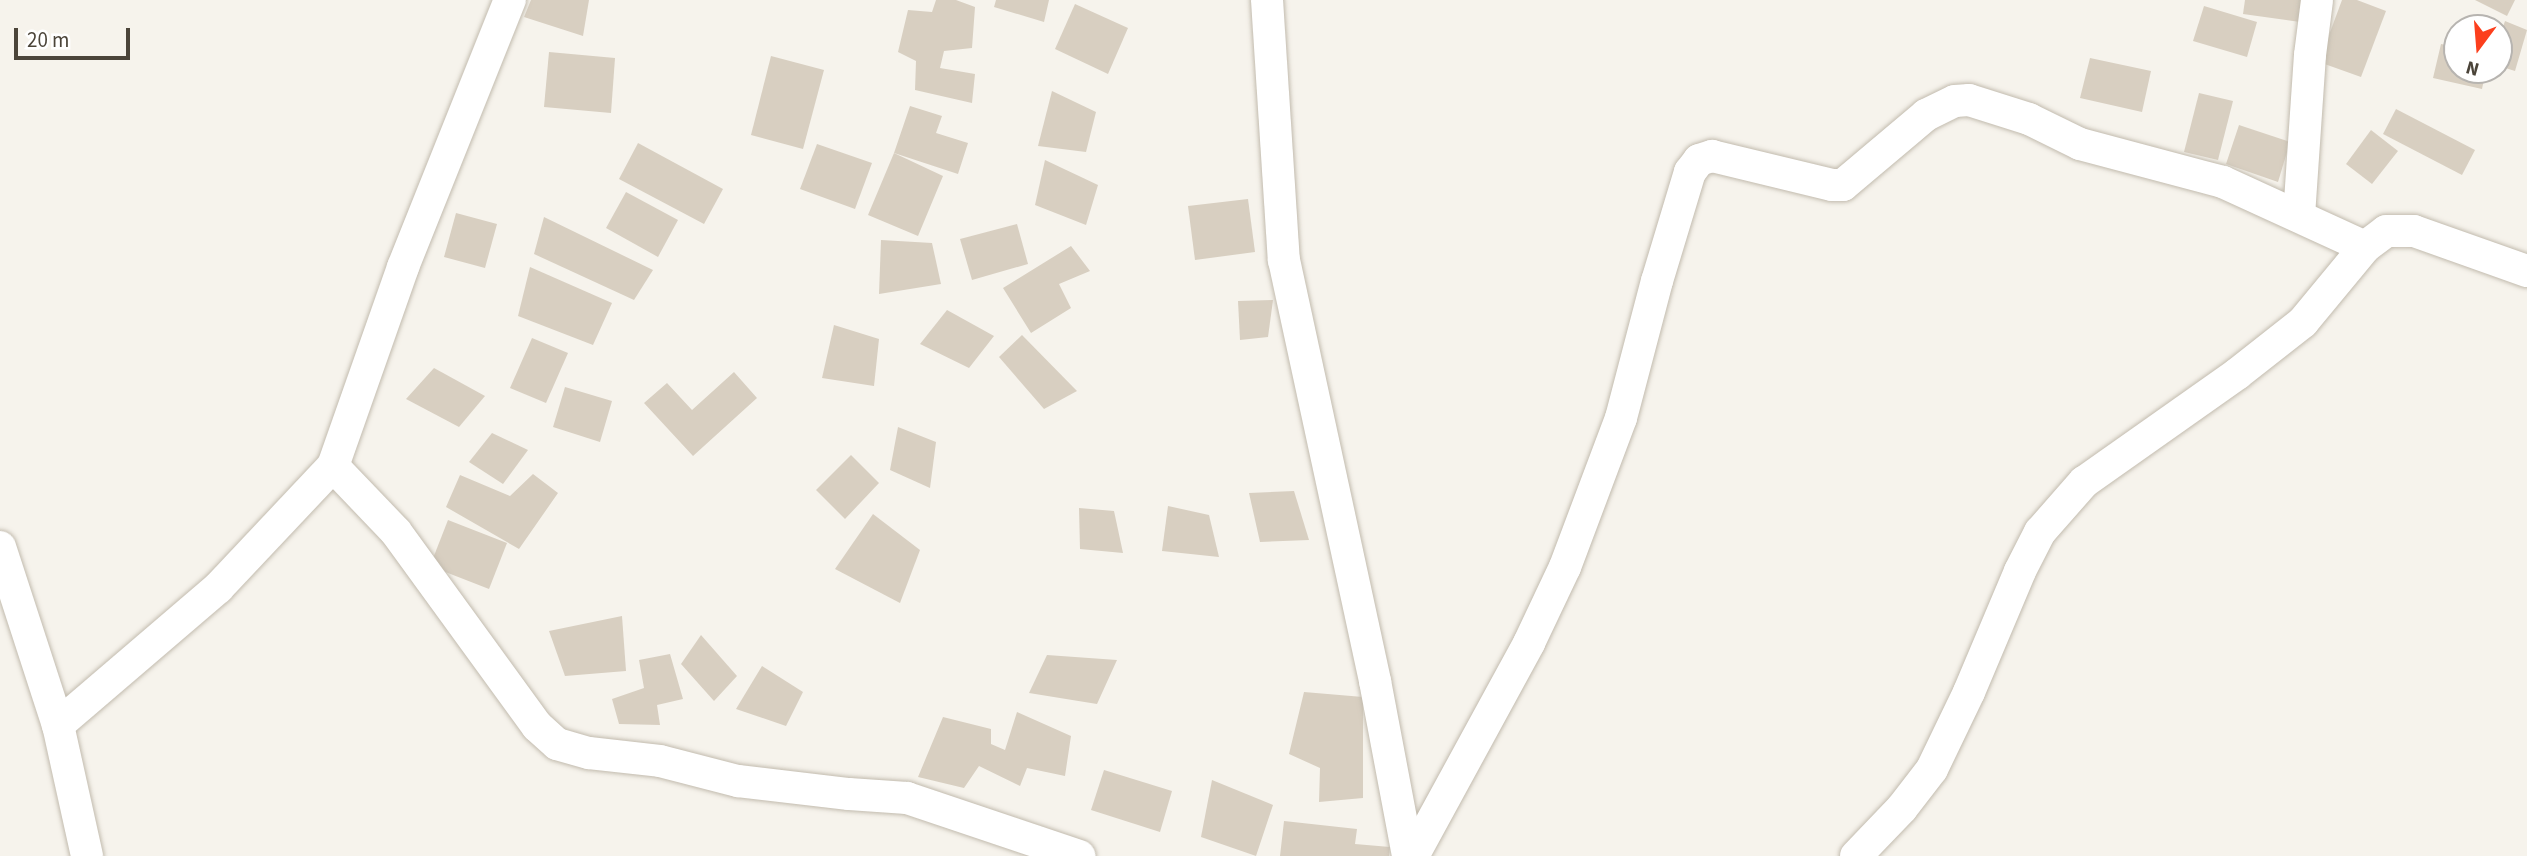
<!DOCTYPE html>
<html>
<head>
<meta charset="utf-8">
<style>
	body { margin:0 }
	#map { position:relative; width:2527px; height:856px; overflow:hidden; background:#f6f3ec; font-family:"Source Sans 3",sans-serif }
	div>[style] { position:absolute }
	.building>* { inset:0; background:#d8cfc1 }
	.roads { filter:drop-shadow(0 0 2px #c2bbae) drop-shadow(0 0 2px #c2bbae) }
	.minor>* { height:32px; margin:-16px; padding:0 16px; transform-origin:16px; border-radius:16px; background:#fff }
	span { translate:-50% -50%; white-space:nowrap; text-align:center; line-height:1.15; -webkit-text-stroke:7px #fff; paint-order:stroke }
	.north { position:absolute; left:2443px; top:14px; width:70px; height:70px; box-sizing:border-box; background:#fff; border:2px solid #b7b4b0; border-radius:50%; rotate:196deg; font-size:19px; font-weight:700; line-height:28px; text-align:center; color:#4b4439 }
	.north::after { content:''; display:block; margin:auto; width:24px; height:32px; background:#fc3f1d; clip-path:polygon(50% 0,100% 100%,50% 72%,0 100%) }
	.scale { position:absolute; left:14px; top:28px; width:116px; height:32px; box-sizing:border-box; border:4px solid #4b4439; border-top:0; padding-left:9px; font-size:21px; line-height:24px; white-space:nowrap; color:#4b4439; -webkit-text-stroke:5px #fff; paint-order:stroke }
</style>
</head>
<body>
<div id="map">
	<div class="building">
		<div style="clip-path:polygon(531px 0,589px 0,583px 36px,524px 17px)"></div>
		<div style="clip-path:polygon(936px 0,956px 0,975px 7px,972px 48px,944px 51px,940px 68px,975px 74px,972px 103px,915px 90px,916px 61px,898px 52px,908px 10px,932px 12px)"></div>
		<div style="clip-path:polygon(996px 0,1049px 0,1044px 22px,994px 7px)"></div>
		<div style="clip-path:polygon(2245px 0,2303px 0,2300px 22px,2243px 14px)"></div>
		<div style="clip-path:polygon(2342px 0,2357px 0,2386px 11px,2361px 77px,2319px 62px)"></div>
		<div style="clip-path:polygon(2475px 0,2515px 0,2507px 16px)"></div>
		<div style="clip-path:polygon(1075px 4px,1128px 28px,1108px 74px,1055px 49px)"></div>
		<div style="clip-path:polygon(2204px 6px,2257px 22px,2247px 57px,2193px 41px)"></div>
		<div style="clip-path:polygon(2505px 21px,2527px 30px,2515px 71px,2499px 66px,2499px 39px)"></div>
		<div style="clip-path:polygon(2441px 44px,2457px 47px,2457px 70px,2486px 70px,2482px 89px,2433px 78px)"></div>
		<div style="clip-path:polygon(549px 52px,615px 58px,611px 113px,544px 107px)"></div>
		<div style="clip-path:polygon(771px 56px,824px 70px,803px 149px,751px 135px)"></div>
		<div style="clip-path:polygon(2090px 58px,2151px 71px,2142px 112px,2080px 98px)"></div>
		<div style="clip-path:polygon(1052px 91px,1096px 112px,1086px 152px,1038px 146px)"></div>
		<div style="clip-path:polygon(2199px 93px,2233px 101px,2218px 160px,2184px 152px)"></div>
		<div style="clip-path:polygon(910px 106px,942px 116px,936px 133px,968px 143px,958px 174px,894px 153px)"></div>
		<div style="clip-path:polygon(2396px 109px,2475px 150px,2462px 175px,2383px 134px)"></div>
		<div style="clip-path:polygon(2239px 125px,2290px 142px,2278px 182px,2226px 164px)"></div>
		<div style="clip-path:polygon(2371px 130px,2398px 151px,2372px 184px,2346px 164px)"></div>
		<div style="clip-path:polygon(638px 143px,723px 189px,704px 224px,619px 179px)"></div>
		<div style="clip-path:polygon(817px 144px,872px 163px,855px 209px,800px 189px)"></div>
		<div style="clip-path:polygon(894px 153px,943px 176px,918px 236px,868px 215px)"></div>
		<div style="clip-path:polygon(1045px 160px,1098px 185px,1086px 225px,1035px 205px)"></div>
		<div style="clip-path:polygon(626px 192px,678px 220px,658px 257px,606px 228px)"></div>
		<div style="clip-path:polygon(1248px 199px,1255px 252px,1195px 260px,1188px 206px)"></div>
		<div style="clip-path:polygon(456px 213px,497px 224px,485px 268px,444px 257px)"></div>
		<div style="clip-path:polygon(544px 217px,653px 270px,634px 300px,534px 254px)"></div>
		<div style="clip-path:polygon(1017px 224px,1028px 264px,972px 280px,960px 239px)"></div>
		<div style="clip-path:polygon(881px 240px,932px 243px,941px 284px,879px 294px)"></div>
		<div style="clip-path:polygon(1071px 246px,1090px 271px,1059px 284px,1071px 308px,1031px 333px,1003px 288px)"></div>
		<div style="clip-path:polygon(530px 267px,612px 303px,593px 345px,518px 316px)"></div>
		<div style="clip-path:polygon(1273px 300px,1268px 337px,1240px 340px,1238px 301px)"></div>
		<div style="clip-path:polygon(947px 310px,994px 336px,969px 368px,920px 344px)"></div>
		<div style="clip-path:polygon(834px 325px,879px 339px,874px 386px,822px 378px)"></div>
		<div style="clip-path:polygon(1022px 335px,1077px 391px,1044px 409px,999px 357px)"></div>
		<div style="clip-path:polygon(532px 338px,568px 353px,546px 403px,510px 388px)"></div>
		<div style="clip-path:polygon(434px 368px,485px 396px,459px 427px,406px 399px)"></div>
		<div style="clip-path:polygon(734px 372px,757px 398px,693px 456px,644px 403px,667px 383px,692px 410px)"></div>
		<div style="clip-path:polygon(565px 387px,612px 401px,600px 442px,553px 427px)"></div>
		<div style="clip-path:polygon(898px 427px,936px 442px,930px 488px,890px 470px)"></div>
		<div style="clip-path:polygon(492px 433px,528px 450px,503px 484px,469px 462px)"></div>
		<div style="clip-path:polygon(851px 455px,879px 483px,845px 519px,816px 490px)"></div>
		<div style="clip-path:polygon(533px 474px,558px 493px,519px 549px,446px 507px,460px 475px,510px 496px)"></div>
		<div style="clip-path:polygon(1294px 491px,1309px 540px,1260px 542px,1249px 493px)"></div>
		<div style="clip-path:polygon(1168px 506px,1209px 515px,1219px 557px,1162px 551px)"></div>
		<div style="clip-path:polygon(1079px 508px,1114px 511px,1123px 553px,1080px 549px)"></div>
		<div style="clip-path:polygon(873px 514px,920px 550px,900px 603px,835px 569px)"></div>
		<div style="clip-path:polygon(448px 520px,507px 543px,489px 589px,430px 566px)"></div>
		<div style="clip-path:polygon(622px 616px,626px 671px,565px 676px,549px 631px)"></div>
		<div style="clip-path:polygon(701px 635px,737px 676px,714px 701px,681px 664px)"></div>
		<div style="clip-path:polygon(670px 654px,683px 699px,657px 705px,660px 725px,619px 724px,612px 699px,644px 688px,639px 660px)"></div>
		<div style="clip-path:polygon(1047px 655px,1117px 660px,1097px 704px,1029px 693px)"></div>
		<div style="clip-path:polygon(762px 666px,803px 692px,786px 726px,736px 709px)"></div>
		<div style="clip-path:polygon(1304px 692px,1363px 697px,1363px 798px,1319px 802px,1320px 768px,1289px 754px)"></div>
		<div style="clip-path:polygon(1017px 712px,1071px 736px,1065px 776px,1027px 768px,1020px 786px,979px 766px,964px 788px,918px 777px,943px 717px,991px 729px,991px 744px,1005px 750px)"></div>
		<div style="clip-path:polygon(1104px 770px,1172px 791px,1160px 832px,1091px 810px)"></div>
		<div style="clip-path:polygon(1212px 780px,1273px 805px,1256px 856px,1201px 837px)"></div>
		<div style="clip-path:polygon(1284px 821px,1357px 829px,1355px 844px,1390px 847px,1389px 856px,1280px 856px)"></div>
	</div>
	<div class="roads">
		<div class="minor">
			<div style="left:1267px;top:0;width:261px;rotate:86.3deg"></div>
			<div style="left:1284px;top:260px;width:431px;rotate:77.8deg"></div>
			<div style="left:1375px;top:681px;width:178px;rotate:79.3deg"></div>
			<div style="left:2299px;top:216px;width:161px;rotate:-86.1deg"></div>
			<div style="left:2310px;top:55px;width:55px;rotate:-82.7deg"></div>
			<div style="left:333px;top:466px;width:91px;rotate:46.3deg"></div>
			<div style="left:396px;top:532px;width:240px;rotate:54deg"></div>
			<div style="left:537px;top:726px;width:27px;rotate:42deg"></div>
			<div style="left:557px;top:744px;width:33px;rotate:16deg"></div>
			<div style="left:589px;top:753px;width:71px;rotate:6.4deg"></div>
			<div style="left:660px;top:761px;width:81px;rotate:14.4deg"></div>
			<div style="left:738px;top:781px;width:112px;rotate:6.7deg"></div>
			<div style="left:849px;top:794px;width:58px;rotate:3.9deg"></div>
			<div style="left:907px;top:798px;width:182px;rotate:18.6deg"></div>
			<div style="left:0;top:547px;width:187px;rotate:72deg"></div>
			<div style="left:58px;top:725px;width:134px;rotate:77.5deg"></div>
			<div style="left:58px;top:725px;width:211px;rotate:-40.6deg"></div>
			<div style="left:218px;top:588px;width:168px;rotate:-46.7deg"></div>
			<div style="left:333px;top:466px;width:211px;rotate:-70.6deg"></div>
			<div style="left:403px;top:267px;width:288px;rotate:-68.2deg"></div>
			<div style="left:1413px;top:856px;width:243px;rotate:-61.4deg"></div>
			<div style="left:1529px;top:643px;width:84px;rotate:-64.7deg"></div>
			<div style="left:1565px;top:567px;width:159px;rotate:-69.4deg"></div>
			<div style="left:1621px;top:418px;width:142px;rotate:-75.3deg"></div>
			<div style="left:1657px;top:281px;width:114px;rotate:-73.2deg"></div>
			<div style="left:1690px;top:172px;width:15px;rotate:-53deg"></div>
			<div style="left:1699px;top:160px;width:14px;rotate:-17deg"></div>
			<div style="left:1712px;top:156px;width:123px;rotate:13.6deg"></div>
			<div style="left:1832px;top:185px;width:11px"></div>
			<div style="left:1843px;top:185px;width:109px;rotate:-40.1deg"></div>
			<div style="left:1926px;top:115px;width:32px;rotate:-26deg"></div>
			<div style="left:1955px;top:101px;width:14px;rotate:-4deg"></div>
			<div style="left:1969px;top:100px;width:63px;rotate:17.6deg"></div>
			<div style="left:2029px;top:119px;width:57px;rotate:26.1deg"></div>
			<div style="left:2080px;top:144px;width:148px;rotate:14.9deg"></div>
			<div style="left:2223px;top:182px;width:156px;rotate:24.6deg"></div>
			<div style="left:1856px;top:856px;width:66px;rotate:-46.2deg"></div>
			<div style="left:1902px;top:808px;width:49px;rotate:-52.4deg"></div>
			<div style="left:1932px;top:769px;width:85px;rotate:-64.3deg"></div>
			<div style="left:1969px;top:692px;width:131px;rotate:-67.1deg"></div>
			<div style="left:2020px;top:571px;width:44px;rotate:-62.9deg"></div>
			<div style="left:2040px;top:532px;width:67px;rotate:-48.7deg"></div>
			<div style="left:2084px;top:482px;width:187px;rotate:-35.2deg"></div>
			<div style="left:2237px;top:374px;width:84px;rotate:-38.2deg"></div>
			<div style="left:2303px;top:322px;width:97px;rotate:-50.4deg"></div>
			<div style="left:2365px;top:247px;width:26px;rotate:-37deg"></div>
			<div style="left:2386px;top:231px;width:28px"></div>
			<div style="left:2414px;top:231px;width:120px;rotate:19.5deg"></div>
		</div>
	</div>
	<div class="north">N</div>
	<div class="scale">20 m</div>
</div>
</body>
</html>
